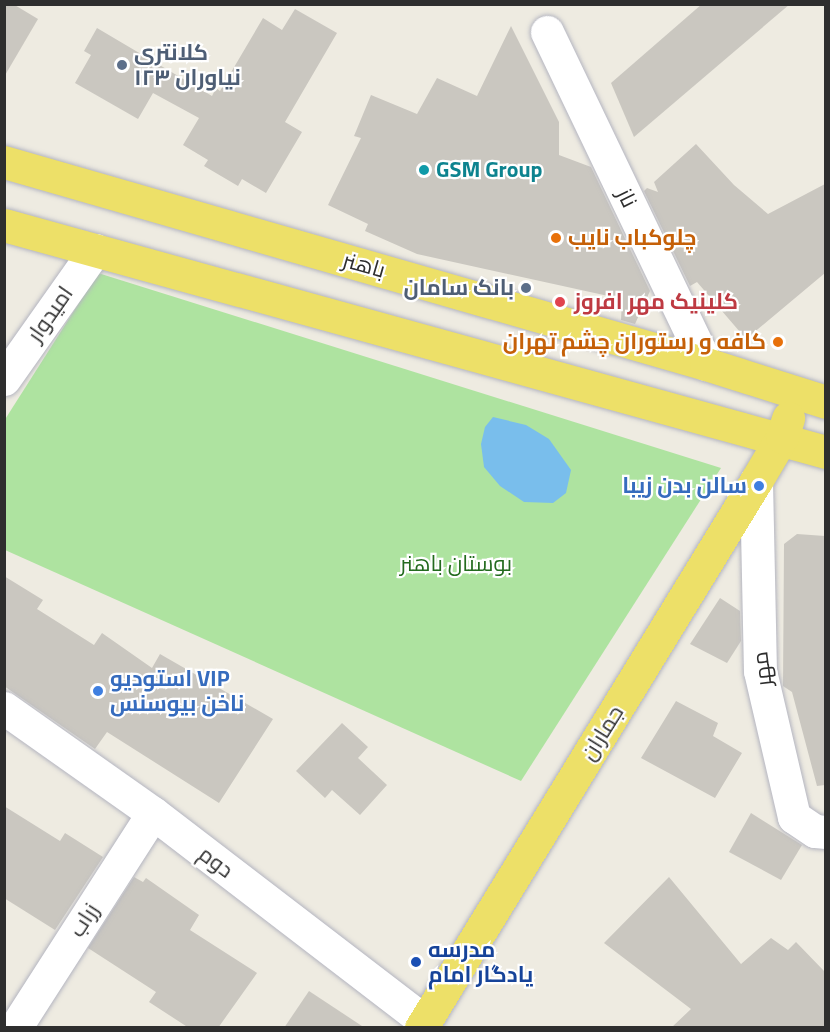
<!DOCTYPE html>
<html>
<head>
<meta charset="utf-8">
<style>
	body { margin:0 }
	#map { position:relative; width:830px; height:1032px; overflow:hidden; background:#eeebe1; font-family:"Titillium Web",Cairo,sans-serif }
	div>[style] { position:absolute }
	.green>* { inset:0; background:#aee3a0 }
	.water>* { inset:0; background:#79beec }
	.building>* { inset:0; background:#cac7c0 }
	.roads { filter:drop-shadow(0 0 2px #b4b5c0) drop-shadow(0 0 2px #b4b5c0) }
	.minor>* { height:33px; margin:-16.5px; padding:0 16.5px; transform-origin:16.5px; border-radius:16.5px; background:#fff }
	.major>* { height:33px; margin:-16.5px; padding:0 16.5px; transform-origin:16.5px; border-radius:16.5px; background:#ede068 }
	.dots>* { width:16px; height:16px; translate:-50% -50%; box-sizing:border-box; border:3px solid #fff; border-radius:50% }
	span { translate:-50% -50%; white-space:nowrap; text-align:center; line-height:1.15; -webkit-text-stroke:4.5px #fff; paint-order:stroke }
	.service-label { font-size:22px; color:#4e5e75; font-weight:700 }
	.left { translate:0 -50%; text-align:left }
	.right { translate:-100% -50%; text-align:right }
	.culture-label { font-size:22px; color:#0d838f; font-weight:700 }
	.street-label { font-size:22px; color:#2e2e2e }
	.food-label { font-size:22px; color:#c56008; font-weight:700 }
	.health-label { font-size:22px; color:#be3a42; font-weight:700 }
	.shop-label { font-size:22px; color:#366cbe; font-weight:700 }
	.park-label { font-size:22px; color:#236b1e }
	.transit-label { font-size:22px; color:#164399; font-weight:700 }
	.frame { position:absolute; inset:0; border:6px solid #2e2e2e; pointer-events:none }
</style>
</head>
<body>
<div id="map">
	<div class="green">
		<div style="clip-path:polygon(98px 273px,721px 468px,521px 781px,5px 550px,4px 421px)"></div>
	</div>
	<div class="water">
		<div style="clip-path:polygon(493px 417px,526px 425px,549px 439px,571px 470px,566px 493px,553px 503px,524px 502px,500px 486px,484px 467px,481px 444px,485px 427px)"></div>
	</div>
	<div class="building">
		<div style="clip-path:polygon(4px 4px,13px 4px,38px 19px,4px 77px)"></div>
		<div style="clip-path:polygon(702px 4px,790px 4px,634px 137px,611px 83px)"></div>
		<div style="clip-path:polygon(295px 9px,337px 33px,285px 122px,302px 132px,266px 193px,242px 179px,238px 186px,204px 166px,208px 160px,183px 145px,199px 118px,153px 93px,138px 119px,75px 83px,91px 55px,84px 51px,97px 28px,212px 96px,216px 88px,220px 91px,263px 18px,282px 30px)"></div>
		<div style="clip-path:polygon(511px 26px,559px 122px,559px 155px,591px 167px,650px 291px,635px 324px,621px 320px,622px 299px,417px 254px,365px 231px,368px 224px,328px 205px,361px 138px,354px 136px,371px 95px,417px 114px,437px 78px,477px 96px)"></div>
		<div style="clip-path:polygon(696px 144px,734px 185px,768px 214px,825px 184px,825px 273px,746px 339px,697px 282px,690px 286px,644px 191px,647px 188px,658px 192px,654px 182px)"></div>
		<div style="clip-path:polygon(797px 534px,825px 536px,825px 785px,817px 786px,792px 692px,783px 686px,784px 544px)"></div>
		<div style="clip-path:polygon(4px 576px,43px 600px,37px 609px,94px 645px,102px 633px,152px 668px,160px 654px,273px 719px,219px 803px,107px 732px,95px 749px,4px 686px)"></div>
		<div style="clip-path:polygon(720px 598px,740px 611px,741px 641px,727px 663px,690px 644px)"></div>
		<div style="clip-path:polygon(676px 701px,718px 723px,713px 736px,742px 753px,715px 798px,641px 758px)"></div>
		<div style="clip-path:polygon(342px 723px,368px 747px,358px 758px,387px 785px,360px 815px,332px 790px,325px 798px,296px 771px)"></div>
		<div style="clip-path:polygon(4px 806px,60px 841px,65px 833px,103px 857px,55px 930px,4px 898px)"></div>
		<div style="clip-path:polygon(751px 813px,802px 845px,781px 880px,729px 852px)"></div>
		<div style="clip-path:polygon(134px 877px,143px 882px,146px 878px,199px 915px,190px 930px,257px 973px,218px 1028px,189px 1028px,149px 1002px,156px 992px,88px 948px)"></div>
		<div style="clip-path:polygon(669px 877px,741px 964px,771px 938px,788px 950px,796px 942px,825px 972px,825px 1028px,671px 1028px,691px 1009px,604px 943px)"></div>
		<div style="clip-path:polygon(309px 991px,365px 1028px,284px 1028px)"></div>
	</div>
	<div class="roads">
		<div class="minor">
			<div style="left:547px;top:32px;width:368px;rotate:64.4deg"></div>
			<div style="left:4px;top:379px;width:158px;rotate:-54.8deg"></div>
			<div style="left:756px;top:481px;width:190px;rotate:88.8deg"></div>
			<div style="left:760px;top:671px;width:150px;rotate:76.9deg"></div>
			<div style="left:794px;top:817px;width:25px;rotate:34deg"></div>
			<div style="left:815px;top:831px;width:11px;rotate:5deg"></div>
			<div style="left:4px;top:708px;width:182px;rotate:35.2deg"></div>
			<div style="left:153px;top:813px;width:342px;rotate:37.5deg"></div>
			<div style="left:15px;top:1028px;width:255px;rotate:-57.3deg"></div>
		</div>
		<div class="major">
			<div style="left:4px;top:162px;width:730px;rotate:16.05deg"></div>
			<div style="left:706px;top:364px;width:126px;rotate:17.6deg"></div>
			<div style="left:4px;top:225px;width:853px;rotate:15.44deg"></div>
			<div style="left:421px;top:1028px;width:641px;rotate:-58.52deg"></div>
			<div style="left:756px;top:481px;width:51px;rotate:-59.4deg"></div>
			<div style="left:782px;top:437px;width:20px;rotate:-72deg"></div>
		</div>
	</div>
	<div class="dots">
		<div style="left:122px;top:65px;background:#5c6f8a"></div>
		<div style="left:424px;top:170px;background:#0f9aa8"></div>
		<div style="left:556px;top:238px;background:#e8710a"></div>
		<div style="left:526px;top:288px;background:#5c6f8a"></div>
		<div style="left:560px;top:302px;background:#e0444e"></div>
		<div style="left:778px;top:342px;background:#e8710a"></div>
		<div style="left:759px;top:486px;background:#3f7fe0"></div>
		<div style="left:98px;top:691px;background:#3f7fe0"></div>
		<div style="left:416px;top:962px;background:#1a4fb4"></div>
	</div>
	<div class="service-label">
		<span class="left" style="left:134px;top:65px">کلانتری<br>۱۲۳ نیاوران</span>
		<span class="right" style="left:514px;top:288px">بانک سامان</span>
	</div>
	<div class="culture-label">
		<span class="left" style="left:436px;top:170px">GSM Group</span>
	</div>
	<div class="street-label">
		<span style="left:627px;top:198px;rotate:64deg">ناز</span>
		<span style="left:364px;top:265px;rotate:16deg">باهنر</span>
		<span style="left:50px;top:314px;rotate:-55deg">امیدوار</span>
		<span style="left:762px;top:669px;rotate:-97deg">مهر</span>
		<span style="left:602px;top:733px;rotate:-58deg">جماران</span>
		<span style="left:216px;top:862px;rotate:37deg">دوم</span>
		<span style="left:84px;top:920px;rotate:-57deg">زراب</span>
	</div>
	<div class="food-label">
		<span class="left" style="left:568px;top:238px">چلوکباب نایب</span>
		<span class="right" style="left:766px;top:342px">کافه و رستوران چشم تهران</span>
	</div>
	<div class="health-label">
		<span class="left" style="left:574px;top:302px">کلینیک مهر افروز</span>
	</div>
	<div class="shop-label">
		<span class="right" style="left:747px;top:486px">سالن بدن زیبا</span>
		<span class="left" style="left:110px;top:691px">استودیو VIP<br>ناخن بیوسنس</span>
	</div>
	<div class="park-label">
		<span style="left:456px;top:564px">بوستان باهنر</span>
	</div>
	<div class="transit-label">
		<span class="left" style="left:428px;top:962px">مدرسه<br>یادگار امام</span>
	</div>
	<div class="frame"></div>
</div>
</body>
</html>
